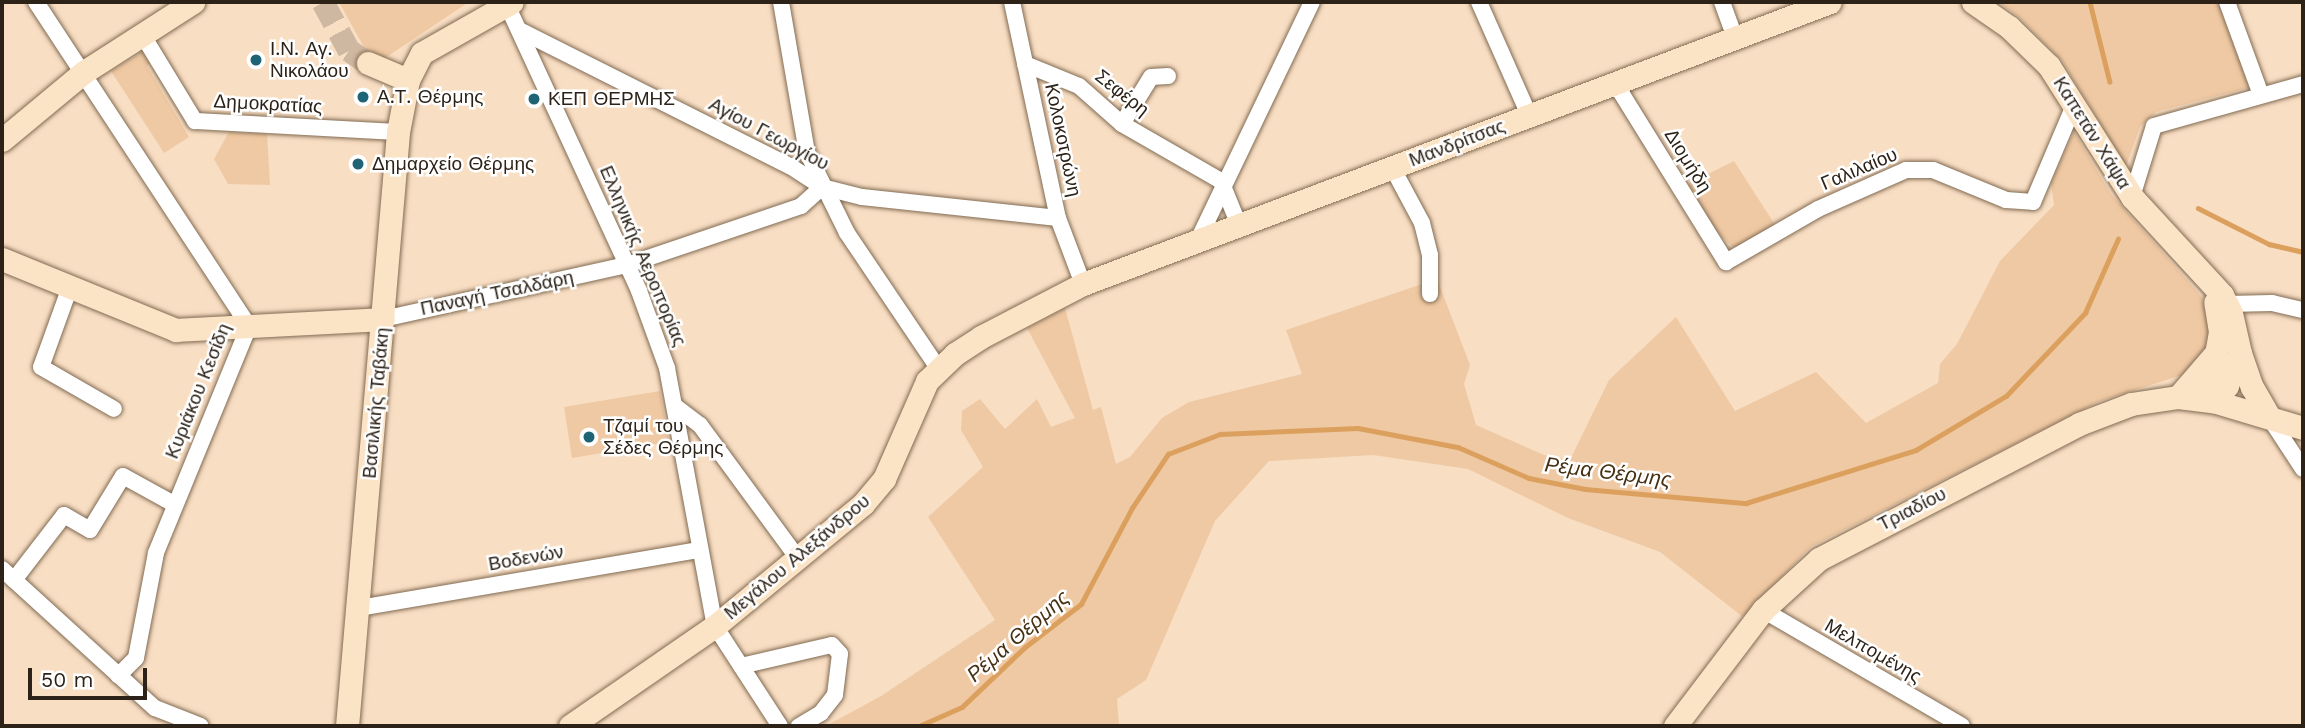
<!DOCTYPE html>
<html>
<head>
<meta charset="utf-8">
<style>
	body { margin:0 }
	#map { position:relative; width:2305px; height:728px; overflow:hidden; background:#f8dec3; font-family:"Work Sans",sans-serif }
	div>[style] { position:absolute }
	.green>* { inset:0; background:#efc9a3 }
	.stream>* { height:4.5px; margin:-2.25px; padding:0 2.25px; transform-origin:2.25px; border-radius:2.25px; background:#dca05e }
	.secondary-tunnel>* { height:23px; margin-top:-11.5px; transform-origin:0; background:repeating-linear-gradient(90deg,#cfb8a1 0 23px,transparent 0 34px) }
	.roads { filter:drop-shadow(0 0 2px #816b53) drop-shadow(0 0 2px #816b53) }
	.street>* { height:16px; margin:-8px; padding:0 8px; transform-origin:8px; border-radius:8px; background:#fff }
	.secondary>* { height:23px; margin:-11.5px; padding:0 11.5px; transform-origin:11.5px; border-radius:11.5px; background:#fbe3c6 }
	.dots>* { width:19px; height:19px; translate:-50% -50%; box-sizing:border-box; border:4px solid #fff; border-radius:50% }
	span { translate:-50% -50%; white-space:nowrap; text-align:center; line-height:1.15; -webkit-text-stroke:5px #fff; paint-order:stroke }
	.poi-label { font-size:19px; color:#2c2218 }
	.left { translate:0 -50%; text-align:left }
	.street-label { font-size:19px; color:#2c2218 }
	.water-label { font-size:21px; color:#472f12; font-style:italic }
	.frame { position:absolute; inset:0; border:4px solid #2c2218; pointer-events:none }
	.scale { position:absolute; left:28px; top:668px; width:119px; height:32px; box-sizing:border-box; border:4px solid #2c2218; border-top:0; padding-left:9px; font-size:21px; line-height:24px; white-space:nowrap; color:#2c2218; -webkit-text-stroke:5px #fff; paint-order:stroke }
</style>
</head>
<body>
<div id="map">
	<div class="green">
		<div style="clip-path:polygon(339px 2px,469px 2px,379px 62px,370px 58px)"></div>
		<div style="clip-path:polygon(1998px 2px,2219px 2px,2251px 87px,2156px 112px,2140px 127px,2126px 166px,2063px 62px,2019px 17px)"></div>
		<div style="clip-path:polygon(145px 50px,152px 62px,147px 66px,189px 137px,164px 153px,111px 71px)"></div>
		<div style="clip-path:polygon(229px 132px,267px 134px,270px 185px,228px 184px,214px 159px)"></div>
		<div style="clip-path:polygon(2074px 132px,2111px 194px,2201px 296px,2209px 310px,2212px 343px,2185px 374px,2100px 401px,1810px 547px,1743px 617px,1660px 552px,1568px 518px,1468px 469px,1373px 455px,1269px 461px,1215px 521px,1146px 680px,1117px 699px,1119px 726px,826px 726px,881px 696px,995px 620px,928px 517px,983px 467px,961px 430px,962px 411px,980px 399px,1005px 429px,1037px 399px,1051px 427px,1075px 418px,1027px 328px,1065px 308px,1093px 410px,1101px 407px,1116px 464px,1130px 457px,1162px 418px,1189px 402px,1302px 374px,1286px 330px,1437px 279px,1470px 365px,1464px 384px,1476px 425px,1544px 455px,1570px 460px,1609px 380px,1676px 317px,1735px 411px,1816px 372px,1866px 423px,1938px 383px,1940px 364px,1957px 344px,2000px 261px,2054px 205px,2051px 183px)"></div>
		<div style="clip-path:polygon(1734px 161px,1777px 228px,1746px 245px,1733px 247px,1711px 227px,1688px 184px)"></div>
		<div style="clip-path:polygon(660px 391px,669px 442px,572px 458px,564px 407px)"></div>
	</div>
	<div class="stream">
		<div style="left:2090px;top:2px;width:82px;rotate:76deg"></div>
		<div style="left:2198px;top:208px;width:80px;rotate:26.9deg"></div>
		<div style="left:2269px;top:244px;width:35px;rotate:13deg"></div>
		<div style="left:919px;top:726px;width:47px;rotate:-23.8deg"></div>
		<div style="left:962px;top:707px;width:87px;rotate:-43.6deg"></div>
		<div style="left:1025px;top:647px;width:71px;rotate:-37.5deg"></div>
		<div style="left:1081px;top:604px;width:109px;rotate:-62deg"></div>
		<div style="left:1132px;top:508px;width:65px;rotate:-56.3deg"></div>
		<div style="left:1168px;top:454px;width:56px;rotate:-21deg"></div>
		<div style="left:1220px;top:434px;width:138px;rotate:-2.5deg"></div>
		<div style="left:1358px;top:428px;width:102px;rotate:10.8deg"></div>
		<div style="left:1458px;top:447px;width:77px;rotate:23.6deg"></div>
		<div style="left:1529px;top:478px;width:57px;rotate:11.1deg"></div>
		<div style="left:1585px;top:489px;width:162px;rotate:5deg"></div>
		<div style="left:1746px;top:503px;width:178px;rotate:-17.3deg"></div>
		<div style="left:1916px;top:450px;width:105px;rotate:-31deg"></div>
		<div style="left:2006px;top:396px;width:115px;rotate:-46.4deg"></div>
		<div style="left:2085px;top:313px;width:81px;rotate:-66deg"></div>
	</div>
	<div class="secondary-tunnel">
		<div style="left:323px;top:2px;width:55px;rotate:61.6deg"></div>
		<div style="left:349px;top:50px;width:23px;rotate:34deg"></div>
	</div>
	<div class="roads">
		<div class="street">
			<div style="left:36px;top:2px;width:388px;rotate:56.7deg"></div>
			<div style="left:249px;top:326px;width:245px;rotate:112.3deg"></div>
			<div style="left:156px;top:553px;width:107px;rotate:100.8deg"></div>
			<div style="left:136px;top:658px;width:25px;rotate:135deg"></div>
			<div style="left:781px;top:2px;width:152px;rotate:80.2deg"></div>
			<div style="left:807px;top:152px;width:90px;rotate:63.7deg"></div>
			<div style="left:847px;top:233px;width:163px;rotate:56deg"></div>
			<div style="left:1012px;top:2px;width:221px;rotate:78deg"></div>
			<div style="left:1058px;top:218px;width:71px;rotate:69.3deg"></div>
			<div style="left:1479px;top:2px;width:124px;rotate:66.1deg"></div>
			<div style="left:1722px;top:2px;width:38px;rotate:70deg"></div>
			<div style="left:2227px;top:2px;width:99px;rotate:69.9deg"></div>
			<div style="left:507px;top:5px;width:315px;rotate:65.2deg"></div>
			<div style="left:639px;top:291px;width:82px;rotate:70deg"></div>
			<div style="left:667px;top:368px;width:262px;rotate:79.5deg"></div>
			<div style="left:715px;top:626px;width:119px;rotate:57deg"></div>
			<div style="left:521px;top:31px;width:301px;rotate:26.7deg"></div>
			<div style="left:790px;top:166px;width:38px;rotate:33deg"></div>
			<div style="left:822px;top:187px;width:41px;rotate:14deg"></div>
			<div style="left:862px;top:197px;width:197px;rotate:6.1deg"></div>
			<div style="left:142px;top:34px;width:102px;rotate:58.7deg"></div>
			<div style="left:195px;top:121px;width:203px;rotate:3.1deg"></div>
			<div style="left:1025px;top:64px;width:58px;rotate:22.2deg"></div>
			<div style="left:1079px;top:86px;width:57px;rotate:41.5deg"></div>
			<div style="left:1122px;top:124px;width:114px;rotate:29.9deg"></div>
			<div style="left:1221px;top:181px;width:48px;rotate:67.8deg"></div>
			<div style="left:1615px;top:83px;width:211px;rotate:58.2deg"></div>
			<div style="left:1726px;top:262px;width:106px;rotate:-29.9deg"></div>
			<div style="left:1818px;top:209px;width:96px;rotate:-23.9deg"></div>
			<div style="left:1906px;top:170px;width:27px"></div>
			<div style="left:1933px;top:170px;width:79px;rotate:22.3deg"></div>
			<div style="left:2006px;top:200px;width:27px;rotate:4deg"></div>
			<div style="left:2033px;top:202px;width:108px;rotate:-67deg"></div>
			<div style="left:1122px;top:124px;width:55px;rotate:-58.3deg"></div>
			<div style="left:1151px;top:77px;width:17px;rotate:-3deg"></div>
			<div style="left:1392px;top:167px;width:64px;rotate:61.8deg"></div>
			<div style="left:1422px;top:223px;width:33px;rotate:76deg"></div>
			<div style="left:1430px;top:255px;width:39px;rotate:90deg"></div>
			<div style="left:2132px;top:197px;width:74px;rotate:-72.8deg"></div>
			<div style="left:2154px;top:126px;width:155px;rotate:-15.7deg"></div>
			<div style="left:1198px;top:240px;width:264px;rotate:-64.4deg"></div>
			<div style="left:70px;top:287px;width:85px;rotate:109.9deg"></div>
			<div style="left:41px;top:367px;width:84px;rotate:29.9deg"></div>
			<div style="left:2227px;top:304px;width:45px;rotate:-1.3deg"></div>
			<div style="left:2272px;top:303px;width:32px;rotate:13deg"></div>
			<div style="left:383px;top:319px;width:250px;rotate:-12.5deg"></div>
			<div style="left:627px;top:265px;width:184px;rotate:-18.7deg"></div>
			<div style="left:801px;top:206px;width:28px;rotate:-42deg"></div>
			<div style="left:676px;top:407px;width:30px;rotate:37deg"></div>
			<div style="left:700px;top:425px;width:164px;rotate:53.7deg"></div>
			<div style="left:2269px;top:417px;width:62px;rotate:56.8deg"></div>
			<div style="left:2px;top:569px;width:207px;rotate:42.3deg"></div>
			<div style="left:155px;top:708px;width:49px;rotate:21.4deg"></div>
			<div style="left:14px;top:580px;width:82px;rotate:-52.4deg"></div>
			<div style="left:64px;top:515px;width:30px;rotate:30deg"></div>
			<div style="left:90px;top:530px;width:63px;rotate:-58.6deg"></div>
			<div style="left:123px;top:476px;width:58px;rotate:28.8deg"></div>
			<div style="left:359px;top:608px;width:346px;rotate:-9.7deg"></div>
			<div style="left:1763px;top:610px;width:230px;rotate:30.2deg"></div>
			<div style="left:741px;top:666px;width:93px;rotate:-13deg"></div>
			<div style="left:832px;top:645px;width:12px;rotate:48deg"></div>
			<div style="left:840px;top:654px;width:41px;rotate:97deg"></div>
			<div style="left:835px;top:695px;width:23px;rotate:128deg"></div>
			<div style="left:821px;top:713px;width:26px;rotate:149deg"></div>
		</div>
		<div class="secondary">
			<div style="left:1973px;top:2px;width:44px;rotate:34.8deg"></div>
			<div style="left:2009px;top:27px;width:56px;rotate:44.3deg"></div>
			<div style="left:2049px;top:66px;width:155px;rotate:57.6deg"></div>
			<div style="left:2132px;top:197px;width:133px;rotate:47.4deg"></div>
			<div style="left:2222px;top:295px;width:20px;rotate:63deg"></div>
			<div style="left:2231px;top:313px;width:41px;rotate:77.3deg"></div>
			<div style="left:2240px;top:353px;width:35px;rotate:112deg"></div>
			<div style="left:2227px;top:386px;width:21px;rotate:133deg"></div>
			<div style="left:368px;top:63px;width:43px;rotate:23deg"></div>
			<div style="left:2px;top:140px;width:107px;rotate:-39.7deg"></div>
			<div style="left:84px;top:72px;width:130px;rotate:-32.7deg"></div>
			<div style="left:2px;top:259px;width:188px;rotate:22.2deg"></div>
			<div style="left:176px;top:330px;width:207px;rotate:-3deg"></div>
			<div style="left:2240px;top:353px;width:36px;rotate:71deg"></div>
			<div style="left:2252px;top:387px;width:34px;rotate:60deg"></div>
			<div style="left:2178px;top:397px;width:58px;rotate:-49.2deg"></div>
			<div style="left:2213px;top:401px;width:14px;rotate:-102deg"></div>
			<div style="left:2210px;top:387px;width:56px;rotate:-79.7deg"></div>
			<div style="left:2220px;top:332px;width:30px;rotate:-99deg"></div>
			<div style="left:347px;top:726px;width:596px;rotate:-85.09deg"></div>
			<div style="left:398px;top:132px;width:53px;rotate:-79.1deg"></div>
			<div style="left:408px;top:80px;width:30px;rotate:-63deg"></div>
			<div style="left:422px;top:53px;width:103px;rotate:-29.5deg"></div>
			<div style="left:570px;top:726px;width:176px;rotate:-34.6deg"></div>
			<div style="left:715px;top:626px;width:192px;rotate:-39.5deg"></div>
			<div style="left:863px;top:504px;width:33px;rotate:-50deg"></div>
			<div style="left:884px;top:479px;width:107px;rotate:-66.3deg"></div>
			<div style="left:927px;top:381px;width:39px;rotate:-44deg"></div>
			<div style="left:955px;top:354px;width:31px;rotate:-33deg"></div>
			<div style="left:981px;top:337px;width:115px;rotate:-27.5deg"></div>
			<div style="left:1083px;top:284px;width:798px;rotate:-20.68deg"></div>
			<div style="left:1675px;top:726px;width:146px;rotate:-52.8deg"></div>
			<div style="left:1763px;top:610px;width:76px;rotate:-42.3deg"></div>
			<div style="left:1819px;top:559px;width:293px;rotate:-27.4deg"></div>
			<div style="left:2079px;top:424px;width:56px;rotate:-21deg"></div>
			<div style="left:2131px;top:404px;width:48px;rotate:-8.5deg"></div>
			<div style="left:2178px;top:397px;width:35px;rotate:7deg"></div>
			<div style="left:2213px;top:401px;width:94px;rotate:16.7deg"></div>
		</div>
	</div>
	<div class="dots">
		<div style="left:256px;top:60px;background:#1f6475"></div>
		<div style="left:363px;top:97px;background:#1f6475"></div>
		<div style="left:534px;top:99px;background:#1f6475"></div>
		<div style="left:358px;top:164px;background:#1f6475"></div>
		<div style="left:589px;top:437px;background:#1f6475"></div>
	</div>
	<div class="poi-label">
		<span class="left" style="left:270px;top:60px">Ι.Ν. Αγ.<br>Νικολάου</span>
		<span class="left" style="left:377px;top:97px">Α.Τ. Θέρμης</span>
		<span class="left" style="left:548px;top:99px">ΚΕΠ ΘΕΡΜΗΣ</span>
		<span class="left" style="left:372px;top:164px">Δημαρχείο Θέρμης</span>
		<span class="left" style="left:603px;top:437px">Τζαμί του<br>Σέδες Θέρμης</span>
	</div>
	<div class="street-label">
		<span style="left:1122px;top:93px;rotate:38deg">Σεφέρη</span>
		<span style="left:268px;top:104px;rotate:3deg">Δημοκρατίας</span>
		<span style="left:2092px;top:133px;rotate:58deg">Καπετάν Χάψα</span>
		<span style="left:769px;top:134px;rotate:28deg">Αγίου Γεωργίου</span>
		<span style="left:1063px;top:140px;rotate:78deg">Κολοκοτρώνη</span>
		<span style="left:1457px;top:143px;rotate:-21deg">Μανδρίτσας</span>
		<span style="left:1688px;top:161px;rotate:58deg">Διομήδη</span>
		<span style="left:1859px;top:169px;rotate:-23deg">Γαλιλαίου</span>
		<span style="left:643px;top:256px;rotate:67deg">Ελληνικής Αεροπορίας</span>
		<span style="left:497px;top:293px;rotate:-12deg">Παναγή Τσαλδάρη</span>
		<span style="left:198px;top:391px;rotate:-68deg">Κυριάκου Κεσίδη</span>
		<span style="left:376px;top:403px;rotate:-85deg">Βασιλικής Ταβάκη</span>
		<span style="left:1912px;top:509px;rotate:-27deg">Τριαδίου</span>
		<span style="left:797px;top:557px;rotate:-40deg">Μεγάλου Αλεξάνδρου</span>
		<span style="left:526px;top:558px;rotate:-10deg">Βοδενών</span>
		<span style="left:1873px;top:651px;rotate:30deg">Μελπομένης</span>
	</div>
	<div class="water-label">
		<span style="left:1608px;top:472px;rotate:7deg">Ρέμα Θέρμης</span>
		<span style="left:1018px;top:636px;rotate:-41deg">Ρέμα Θέρμης</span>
	</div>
	<div class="frame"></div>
	<div class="scale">50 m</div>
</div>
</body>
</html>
